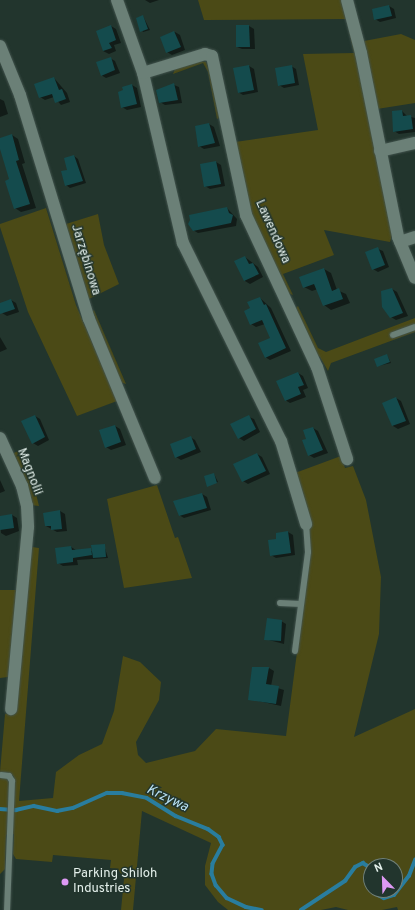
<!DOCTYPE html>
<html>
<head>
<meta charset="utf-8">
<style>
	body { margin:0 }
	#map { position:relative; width:415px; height:910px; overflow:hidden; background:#22352d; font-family:Overpass,sans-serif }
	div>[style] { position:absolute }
	.green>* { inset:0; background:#4b4a16 }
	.shadow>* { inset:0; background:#0007 }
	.stream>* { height:3.5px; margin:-1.75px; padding:0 1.75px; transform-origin:1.75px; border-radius:1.75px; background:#297d9e }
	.building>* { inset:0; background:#144b4d }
	.roads { filter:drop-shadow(0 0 1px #42534d) drop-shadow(0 0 1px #42534d) }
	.lane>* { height:6px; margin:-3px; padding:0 3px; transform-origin:3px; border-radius:3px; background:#6b8077 }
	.street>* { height:12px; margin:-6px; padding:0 6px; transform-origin:6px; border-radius:6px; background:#6b8077 }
	.dots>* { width:11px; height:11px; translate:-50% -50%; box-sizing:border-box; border:2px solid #22352d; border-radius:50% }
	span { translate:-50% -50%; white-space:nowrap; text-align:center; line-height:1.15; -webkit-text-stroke:3px #22352d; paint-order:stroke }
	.street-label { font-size:13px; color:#e4f0eb }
	.poi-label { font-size:13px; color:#e4f0eb }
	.left { translate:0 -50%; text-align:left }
	.water-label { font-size:14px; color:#bae2f4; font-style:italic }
	.north { position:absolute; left:363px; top:858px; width:40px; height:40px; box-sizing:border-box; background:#22352d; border:1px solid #708079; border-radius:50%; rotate:337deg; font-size:11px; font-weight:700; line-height:16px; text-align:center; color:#e4f0eb }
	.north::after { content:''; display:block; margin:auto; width:14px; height:18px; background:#dd99f3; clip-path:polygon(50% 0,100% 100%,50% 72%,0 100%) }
</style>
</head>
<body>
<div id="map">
	<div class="green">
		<div style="clip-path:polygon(198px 0,344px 0,393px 232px,390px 242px,324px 230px,334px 255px,283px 274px,293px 295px,288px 293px,249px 212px,235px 142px,318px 130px,303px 54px,354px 53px,346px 19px,204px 20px)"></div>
		<div style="clip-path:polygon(401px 34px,415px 40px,415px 103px,377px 109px,364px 41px)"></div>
		<div style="clip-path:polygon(200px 61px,206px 62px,215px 87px,220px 117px,217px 119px,208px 72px,203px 63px,173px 74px,175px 69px)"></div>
		<div style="clip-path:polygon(46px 208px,76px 305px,117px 401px,77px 416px,28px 312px,0 227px,0 224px)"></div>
		<div style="clip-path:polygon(98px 214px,104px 245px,119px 284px,89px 299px,66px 224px)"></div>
		<div style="clip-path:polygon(298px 306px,318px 348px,326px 352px,415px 318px,415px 325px,391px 335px,392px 338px,415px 330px,415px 332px,331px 363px,328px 371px,320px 357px,314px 353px,296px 308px)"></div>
		<div style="clip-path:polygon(94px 310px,126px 384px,120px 382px,91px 313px)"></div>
		<div style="clip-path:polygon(18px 451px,34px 486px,39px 506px,31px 505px,12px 454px)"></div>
		<div style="clip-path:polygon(evenodd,341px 456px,345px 468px,353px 466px,366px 500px,381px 577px,379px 634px,354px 737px,415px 709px,415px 910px,398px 910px,397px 907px,382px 910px,348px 910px,336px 907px,321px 910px,228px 910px,218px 902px,205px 885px,205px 866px,211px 843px,142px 811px,133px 910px,121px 910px,124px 879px,118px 869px,110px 868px,111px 860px,53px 855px,52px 862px,16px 859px,13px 854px,14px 834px,6px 835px,5px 869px,0 874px,0 776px,6px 778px,9px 782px,13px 798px,14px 777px,10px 773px,0 772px,5px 714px,14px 711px,29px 550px,32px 547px,39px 548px,19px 801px,53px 798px,56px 772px,79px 755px,102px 744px,114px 711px,123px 656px,140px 662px,161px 682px,159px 700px,136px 742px,138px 755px,146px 763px,195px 751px,216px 729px,286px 736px,310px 553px,308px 523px,295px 473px,341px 456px,371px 866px,395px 866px,395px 890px,371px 890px,371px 866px)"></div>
		<div style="clip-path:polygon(157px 485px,175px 538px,178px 537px,192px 578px,124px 588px,107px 499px)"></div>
		<div style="clip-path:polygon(20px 546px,22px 547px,8px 677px,0 678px,0 590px,16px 590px)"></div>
	</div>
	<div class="shadow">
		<div style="clip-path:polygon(145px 0,159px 0,150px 3px)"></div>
		<div style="clip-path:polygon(389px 6px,394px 9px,396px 18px,380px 22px,375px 19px)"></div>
		<div style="clip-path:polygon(143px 16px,150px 30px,143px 32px,137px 18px)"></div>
		<div style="clip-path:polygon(111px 26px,116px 29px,121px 43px,114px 45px,116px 51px,109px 54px,103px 51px)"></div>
		<div style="clip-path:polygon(249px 26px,254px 29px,255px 49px,242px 49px,237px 47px)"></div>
		<div style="clip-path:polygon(175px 32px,180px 35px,185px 50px,172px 55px,167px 52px,161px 37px)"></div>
		<div style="clip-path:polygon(110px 58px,115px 61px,120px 73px,106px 78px,101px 75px)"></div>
		<div style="clip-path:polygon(249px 66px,254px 69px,258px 92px,243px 95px,238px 92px)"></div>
		<div style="clip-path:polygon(291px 66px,296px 69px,299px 85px,284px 88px,279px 85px)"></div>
		<div style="clip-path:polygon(54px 78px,67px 93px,70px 102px,61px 105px,54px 97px,45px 100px,40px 97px)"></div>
		<div style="clip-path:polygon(132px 85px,137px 88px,141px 107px,127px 110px,122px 107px,124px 91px)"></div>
		<div style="clip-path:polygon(174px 85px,179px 87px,182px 103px,165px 105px,160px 102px)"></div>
		<div style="clip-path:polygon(0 99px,4px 101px,8px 114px,0 117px)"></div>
		<div style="clip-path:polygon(402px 111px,407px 116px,415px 118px,415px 132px,399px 134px,394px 131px)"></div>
		<div style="clip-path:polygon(209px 124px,214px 127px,220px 146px,204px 149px,199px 146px)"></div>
		<div style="clip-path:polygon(12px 135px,18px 139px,25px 163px,22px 164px,36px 208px,21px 212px,15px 208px,11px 180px,0 145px,0 139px)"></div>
		<div style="clip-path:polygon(74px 156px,78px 159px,86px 183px,70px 188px,66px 185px)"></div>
		<div style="clip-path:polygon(216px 162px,221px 165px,225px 186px,210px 189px,205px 186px,201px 165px)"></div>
		<div style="clip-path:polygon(227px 208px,237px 219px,236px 226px,198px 233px,193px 230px)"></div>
		<div style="clip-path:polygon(378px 249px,383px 251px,389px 267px,378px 272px,373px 269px)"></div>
		<div style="clip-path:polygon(245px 257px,258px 267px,263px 277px,250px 284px,245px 281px,236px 262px)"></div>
		<div style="clip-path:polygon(324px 269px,331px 273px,337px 290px,346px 294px,350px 303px,331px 310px,324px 305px,318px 289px,312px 291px,304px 287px)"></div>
		<div style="clip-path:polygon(392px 289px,397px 292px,408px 316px,396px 320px,391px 317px)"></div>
		<div style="clip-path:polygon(260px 298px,271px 308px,291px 351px,270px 360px,265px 357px,271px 338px,265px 324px,256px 327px,251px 324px,251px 309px)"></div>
		<div style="clip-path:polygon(11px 300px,16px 303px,19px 312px,7px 316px,2px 313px,0 304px)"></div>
		<div style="clip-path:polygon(0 337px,7px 349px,0 352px)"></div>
		<div style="clip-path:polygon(387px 355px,391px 363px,378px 366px)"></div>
		<div style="clip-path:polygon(298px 373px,303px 376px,308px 388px,303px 390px,306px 397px,290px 403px,285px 400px)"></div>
		<div style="clip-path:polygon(396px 398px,401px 401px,410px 424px,398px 429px,393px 426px,384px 403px)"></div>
		<div style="clip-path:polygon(35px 416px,40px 419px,49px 440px,38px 446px,33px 443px)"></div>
		<div style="clip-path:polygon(249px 417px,254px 419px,260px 432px,244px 441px,239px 438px)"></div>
		<div style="clip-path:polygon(115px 426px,120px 429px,126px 445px,111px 450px,106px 447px)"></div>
		<div style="clip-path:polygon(313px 428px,318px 431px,328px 453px,314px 458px,309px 455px)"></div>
		<div style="clip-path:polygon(190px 437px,195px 440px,201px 452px,181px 460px,176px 457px)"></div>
		<div style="clip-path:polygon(257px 454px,262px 457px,270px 474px,248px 484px,243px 481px)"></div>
		<div style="clip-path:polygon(214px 474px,218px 482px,208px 485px)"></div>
		<div style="clip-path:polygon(0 480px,5px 491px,0 493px)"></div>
		<div style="clip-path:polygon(202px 494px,207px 497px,211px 510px,184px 518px,179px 515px)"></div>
		<div style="clip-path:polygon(60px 511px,65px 514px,67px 531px,57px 532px,46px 526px)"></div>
		<div style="clip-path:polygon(12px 515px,17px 518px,19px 531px,6px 536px,1px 533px,0 517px)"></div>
		<div style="clip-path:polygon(288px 532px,293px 535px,295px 555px,276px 558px,271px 555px,277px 540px)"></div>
		<div style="clip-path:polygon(104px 545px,108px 558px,77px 560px,78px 565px,63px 566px,58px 563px,71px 547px,76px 550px,93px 551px)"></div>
		<div style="clip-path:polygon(281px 621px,286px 624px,284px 644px,265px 639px)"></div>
		<div style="clip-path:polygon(269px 668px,274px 671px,271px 686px,284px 690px,281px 706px,249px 699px)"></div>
	</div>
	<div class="stream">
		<div style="left:0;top:809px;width:16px;rotate:4deg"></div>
		<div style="left:16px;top:810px;width:18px;rotate:-13deg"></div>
		<div style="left:34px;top:806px;width:24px;rotate:12deg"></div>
		<div style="left:57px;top:811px;width:16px;rotate:-11deg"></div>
		<div style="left:73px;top:808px;width:37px;rotate:-24deg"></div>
		<div style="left:107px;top:793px;width:15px"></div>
		<div style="left:122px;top:793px;width:25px;rotate:11deg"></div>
		<div style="left:147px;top:798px;width:34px;rotate:32deg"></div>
		<div style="left:176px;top:816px;width:35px;rotate:22deg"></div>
		<div style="left:208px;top:829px;width:14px;rotate:36deg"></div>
		<div style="left:219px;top:837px;width:9px;rotate:63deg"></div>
		<div style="left:223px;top:845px;width:21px;rotate:118deg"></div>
		<div style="left:213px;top:864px;width:10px;rotate:96deg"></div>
		<div style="left:212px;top:874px;width:12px;rotate:70deg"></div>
		<div style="left:216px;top:885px;width:17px;rotate:50deg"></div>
		<div style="left:227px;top:898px;width:21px;rotate:25deg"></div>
		<div style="left:246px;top:907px;width:16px;rotate:11deg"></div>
		<div style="left:376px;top:890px;width:4px;rotate:76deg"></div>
		<div style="left:377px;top:894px;width:8px;rotate:30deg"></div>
		<div style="left:384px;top:898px;width:10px;rotate:-17deg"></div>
		<div style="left:394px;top:895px;width:24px;rotate:-52deg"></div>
		<div style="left:409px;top:876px;width:17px;rotate:-69deg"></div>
		<div style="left:301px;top:910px;width:53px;rotate:-33.4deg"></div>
		<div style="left:345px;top:881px;width:17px;rotate:-54deg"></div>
		<div style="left:355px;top:867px;width:9px;rotate:-27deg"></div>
		<div style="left:363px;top:863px;width:9px;rotate:32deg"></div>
	</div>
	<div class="building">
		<div style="clip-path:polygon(389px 5px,392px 16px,374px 20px,372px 9px)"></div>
		<div style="clip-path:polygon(143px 15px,148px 29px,140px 32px,136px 18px)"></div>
		<div style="clip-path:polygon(111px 25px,116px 40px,109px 43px,112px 48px,103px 51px,96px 31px)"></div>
		<div style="clip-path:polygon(236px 25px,249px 25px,250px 47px,236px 47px)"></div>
		<div style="clip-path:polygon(174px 31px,181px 47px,166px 53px,160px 37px)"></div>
		<div style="clip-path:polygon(111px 57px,115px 70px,101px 76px,96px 62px)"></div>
		<div style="clip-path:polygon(249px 65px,254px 90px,238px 93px,233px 68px)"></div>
		<div style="clip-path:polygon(292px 65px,295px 83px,278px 86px,275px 68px)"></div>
		<div style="clip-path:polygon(54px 77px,59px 90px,62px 89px,66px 99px,55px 103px,52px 94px,39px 98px,34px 84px)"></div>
		<div style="clip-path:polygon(174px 83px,178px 100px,159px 103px,156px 90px)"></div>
		<div style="clip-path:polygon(132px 84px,137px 104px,121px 108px,118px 92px,123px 90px,122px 87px)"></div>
		<div style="clip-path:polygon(402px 110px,403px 116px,411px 115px,413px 129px,393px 132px,392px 111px)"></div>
		<div style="clip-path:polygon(209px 123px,215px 143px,198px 147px,195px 126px)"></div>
		<div style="clip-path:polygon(12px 134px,19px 160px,16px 161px,30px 204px,14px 209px,5px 181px,9px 179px,0 149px,0 138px)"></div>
		<div style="clip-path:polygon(74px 155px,83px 181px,65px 186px,61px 171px,67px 170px,64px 158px)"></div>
		<div style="clip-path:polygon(216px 161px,221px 184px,204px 187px,200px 164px)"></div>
		<div style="clip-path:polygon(227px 207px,229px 213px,233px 215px,231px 223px,193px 231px,188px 224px,190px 220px,189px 215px)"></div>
		<div style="clip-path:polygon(378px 247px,385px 265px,372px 270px,365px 252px)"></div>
		<div style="clip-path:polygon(245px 256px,249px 264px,253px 263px,259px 274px,244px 281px,234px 261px)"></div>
		<div style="clip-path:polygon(324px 268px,332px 291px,339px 288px,343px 299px,323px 306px,314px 284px,303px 288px,299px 277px)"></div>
		<div style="clip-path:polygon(392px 288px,403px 313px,390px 318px,382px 307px,381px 291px)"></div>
		<div style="clip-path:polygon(260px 297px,264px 305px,266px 304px,286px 348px,265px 358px,258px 343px,270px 338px,262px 320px,250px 325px,244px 311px,250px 308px,247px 302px)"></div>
		<div style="clip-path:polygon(11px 299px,15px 309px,0 314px,0 303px)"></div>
		<div style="clip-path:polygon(387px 354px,390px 362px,377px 367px,374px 359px)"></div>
		<div style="clip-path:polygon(298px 372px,304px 385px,298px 387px,301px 394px,285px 401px,276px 381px)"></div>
		<div style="clip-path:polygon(396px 397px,406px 421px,392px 426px,382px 403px)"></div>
		<div style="clip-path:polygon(35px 415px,45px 437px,32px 444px,21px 421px)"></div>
		<div style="clip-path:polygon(249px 415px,256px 429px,238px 439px,230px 424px)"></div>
		<div style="clip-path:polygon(115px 425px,121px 442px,105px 448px,99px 430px)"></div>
		<div style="clip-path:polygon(313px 427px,323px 450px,308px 456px,302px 440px,306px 439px,303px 430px)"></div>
		<div style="clip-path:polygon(191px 436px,196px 449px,175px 458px,170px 444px)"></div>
		<div style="clip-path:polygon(257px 453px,266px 471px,242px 482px,233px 464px)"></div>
		<div style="clip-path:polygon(214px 473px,217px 483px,207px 487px,204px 476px)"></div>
		<div style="clip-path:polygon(202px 493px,207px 508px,179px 516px,173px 501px)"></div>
		<div style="clip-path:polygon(60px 510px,62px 529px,51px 530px,51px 526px,45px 526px,43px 513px)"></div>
		<div style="clip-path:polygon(12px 514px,14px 528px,0 530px,0 516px)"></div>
		<div style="clip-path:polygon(288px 531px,291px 553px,270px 556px,268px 540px,276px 539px,276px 533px)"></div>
		<div style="clip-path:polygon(105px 544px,106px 557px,93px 558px,91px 545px)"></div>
		<div style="clip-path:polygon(71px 546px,72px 550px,91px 548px,92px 555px,73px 558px,73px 562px,57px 564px,55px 548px)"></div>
		<div style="clip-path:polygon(267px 618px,282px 620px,281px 641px,264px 640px)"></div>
		<div style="clip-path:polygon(252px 667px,269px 667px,266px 684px,279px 686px,276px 704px,248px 700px)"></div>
	</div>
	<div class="roads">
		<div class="lane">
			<div style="left:393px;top:335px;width:23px;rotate:-20deg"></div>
			<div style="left:280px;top:603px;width:21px;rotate:3deg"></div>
			<div style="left:295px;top:651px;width:100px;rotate:-82.5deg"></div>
			<div style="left:308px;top:552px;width:28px;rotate:-94deg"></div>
			<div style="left:1px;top:775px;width:8px;rotate:7deg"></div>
			<div style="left:9px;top:776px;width:6px;rotate:59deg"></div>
			<div style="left:12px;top:781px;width:129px;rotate:92.2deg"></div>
		</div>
		<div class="street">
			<div style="left:117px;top:0;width:77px;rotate:70.4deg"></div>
			<div style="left:143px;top:73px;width:175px;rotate:76.8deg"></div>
			<div style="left:183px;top:243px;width:221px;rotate:63.7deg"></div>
			<div style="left:281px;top:441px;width:87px;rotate:73.2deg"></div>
			<div style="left:347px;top:0;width:55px;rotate:75.2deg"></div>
			<div style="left:361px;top:53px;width:188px;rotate:78.6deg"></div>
			<div style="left:398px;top:237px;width:44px;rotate:67.5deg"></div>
			<div style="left:0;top:46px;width:53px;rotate:67.8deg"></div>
			<div style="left:20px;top:95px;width:234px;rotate:72.9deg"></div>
			<div style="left:89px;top:319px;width:172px;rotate:67.5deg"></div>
			<div style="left:143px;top:73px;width:65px;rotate:-17deg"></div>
			<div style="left:205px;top:54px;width:7px;rotate:16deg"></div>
			<div style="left:212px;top:56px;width:163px;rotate:77.9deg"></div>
			<div style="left:246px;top:215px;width:168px;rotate:65deg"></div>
			<div style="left:317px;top:367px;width:97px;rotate:71.9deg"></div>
			<div style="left:380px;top:151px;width:36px;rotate:-13deg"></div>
			<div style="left:400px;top:242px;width:16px;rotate:-18deg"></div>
			<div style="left:0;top:438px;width:53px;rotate:65.4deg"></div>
			<div style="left:22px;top:486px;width:21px;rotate:76deg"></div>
			<div style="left:27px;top:506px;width:21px;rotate:87deg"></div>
			<div style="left:28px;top:527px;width:183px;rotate:95.3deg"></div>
		</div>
	</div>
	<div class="dots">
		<div style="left:65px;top:882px;background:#dd99f3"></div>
	</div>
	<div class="street-label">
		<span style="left:272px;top:232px;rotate:66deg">Lawendowa</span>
		<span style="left:85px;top:260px;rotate:73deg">Jarzębinowa</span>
		<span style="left:29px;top:472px;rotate:69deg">Magnolii</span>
	</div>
	<div class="poi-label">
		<span class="left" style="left:73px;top:882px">Parking Shiloh<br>Industries</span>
	</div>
	<div class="water-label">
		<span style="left:167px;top:799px;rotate:26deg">Krzywa</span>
	</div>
	<div class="north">N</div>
</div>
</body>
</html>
